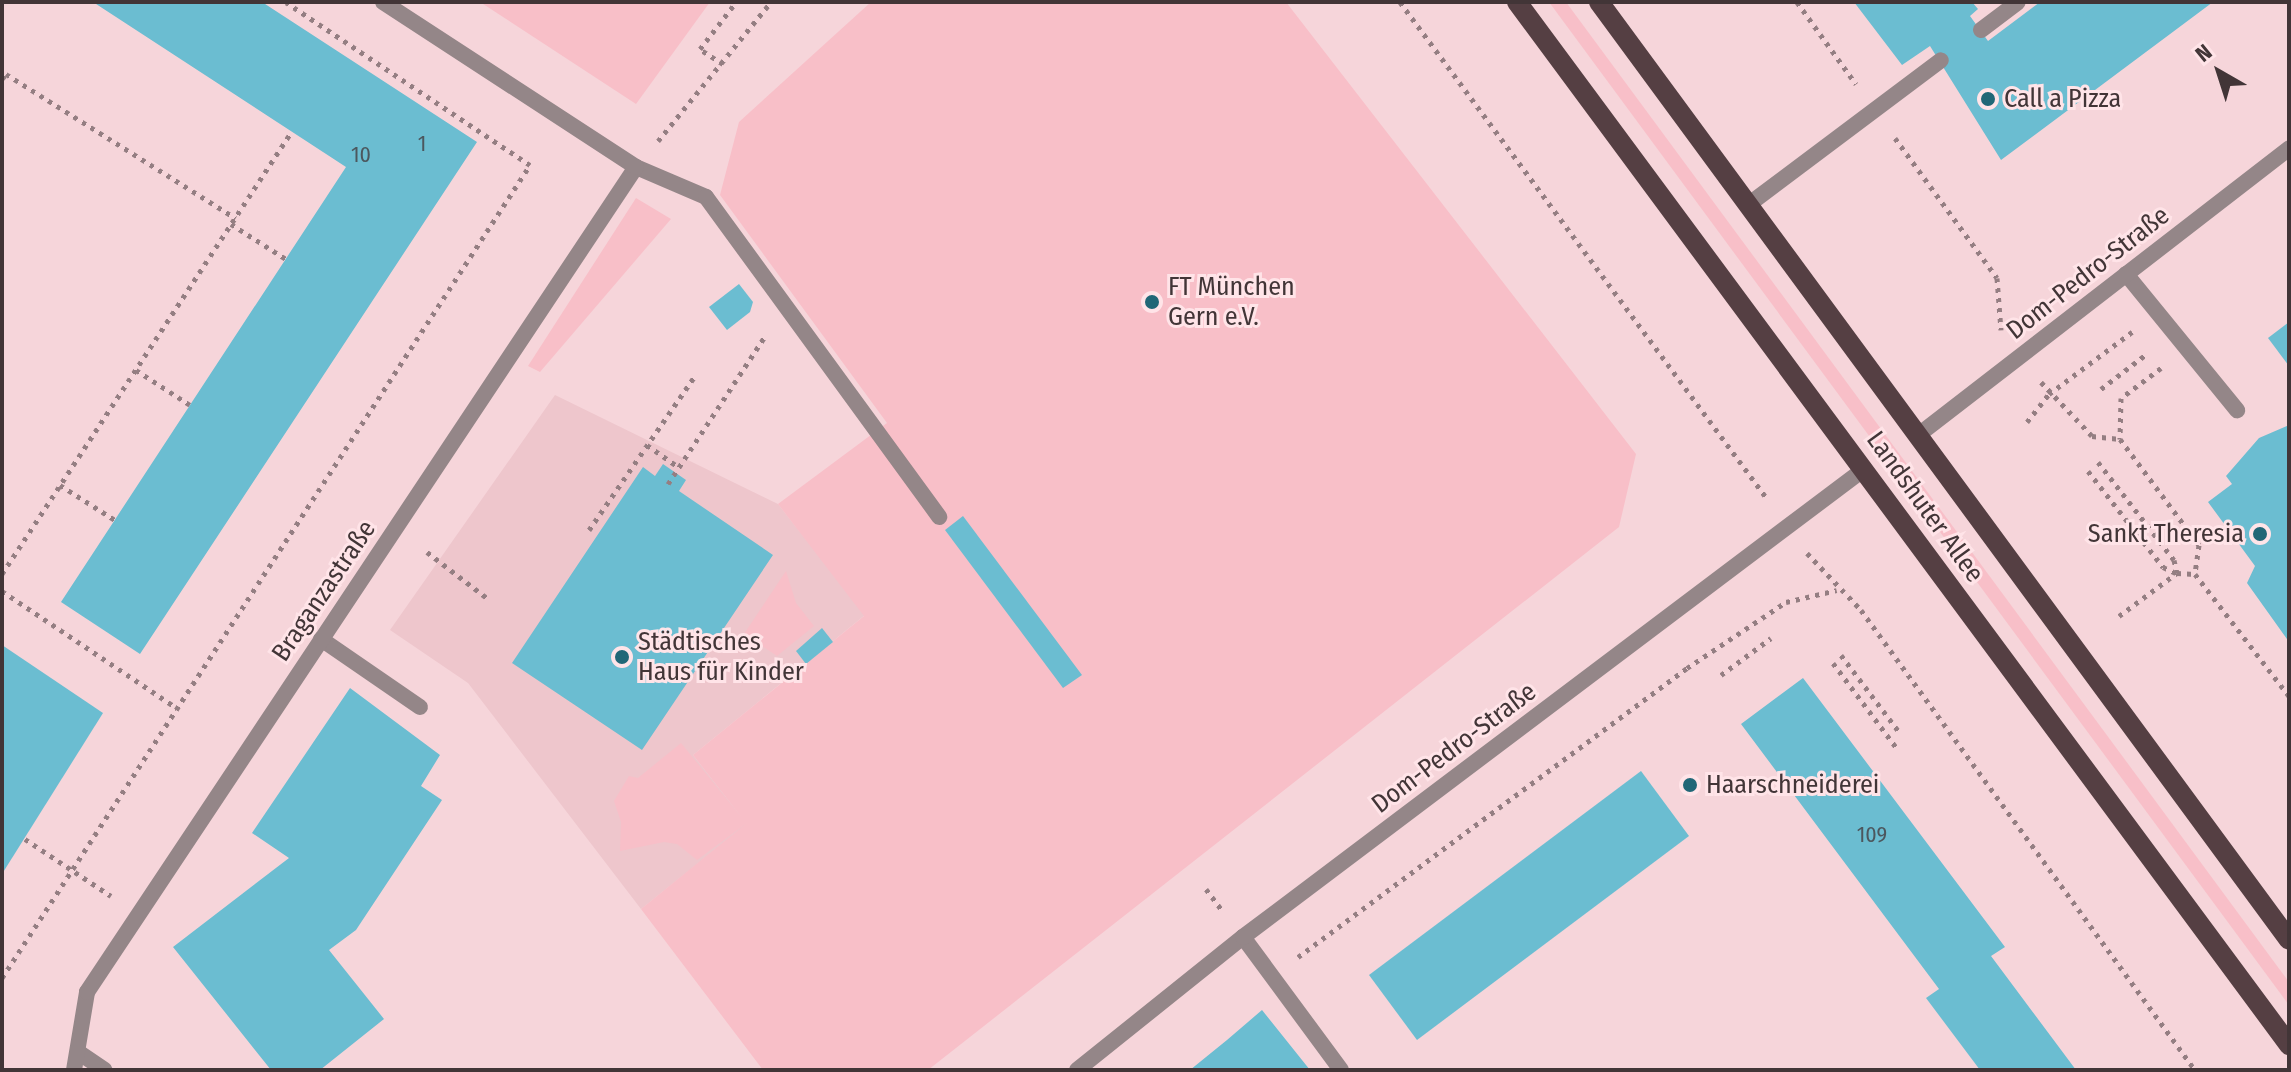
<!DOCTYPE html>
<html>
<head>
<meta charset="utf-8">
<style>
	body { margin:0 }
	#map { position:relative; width:2291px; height:1072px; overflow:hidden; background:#f6d5da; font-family:"Fira Sans Condensed",sans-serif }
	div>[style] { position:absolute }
	.built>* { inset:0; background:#eec6cc }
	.green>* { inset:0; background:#f8bfc8 }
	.building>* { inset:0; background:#6bbdd1 }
	.path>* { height:5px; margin-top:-2.5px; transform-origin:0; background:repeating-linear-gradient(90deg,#947e82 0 4px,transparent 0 10px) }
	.lane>* { height:16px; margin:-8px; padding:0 8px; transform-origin:8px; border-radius:8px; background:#948688 }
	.street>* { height:16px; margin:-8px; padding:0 8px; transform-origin:8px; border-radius:8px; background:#948688 }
	.primary>* { height:20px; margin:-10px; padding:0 10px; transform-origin:10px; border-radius:10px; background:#553f43 }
	.dots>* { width:22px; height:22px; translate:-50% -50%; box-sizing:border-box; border:4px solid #ffe4e8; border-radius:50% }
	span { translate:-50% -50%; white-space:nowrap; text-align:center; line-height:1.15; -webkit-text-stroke:6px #ffe4e8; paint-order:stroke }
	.number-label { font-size:22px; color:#4c575e }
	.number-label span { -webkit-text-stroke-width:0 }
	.poi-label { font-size:26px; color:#423537 }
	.left { translate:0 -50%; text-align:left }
	.right { translate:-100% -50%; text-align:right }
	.street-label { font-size:26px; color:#423537 }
	.frame { position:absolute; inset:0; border:4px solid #423537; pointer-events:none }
	.north { position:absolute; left:2179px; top:32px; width:80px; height:80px; -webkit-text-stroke:6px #ffe4e8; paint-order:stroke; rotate:321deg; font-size:22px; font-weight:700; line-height:32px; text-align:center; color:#423537 }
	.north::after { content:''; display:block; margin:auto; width:28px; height:36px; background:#423537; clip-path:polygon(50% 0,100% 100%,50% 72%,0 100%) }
</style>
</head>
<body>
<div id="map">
	<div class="built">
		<div style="clip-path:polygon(555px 395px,778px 504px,865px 615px,693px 755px,747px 824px,641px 909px,468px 683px,390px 630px)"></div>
	</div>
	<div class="green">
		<div style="clip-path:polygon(480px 2px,710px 2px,636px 104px)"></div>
		<div style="clip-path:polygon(871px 2px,1286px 2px,1636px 454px,1619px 527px,928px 1070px,763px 1070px,641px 909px,747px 823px,697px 860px,677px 844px,664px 842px,620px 851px,621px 822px,614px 801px,629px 776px,638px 778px,681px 743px,742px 818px,693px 755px,864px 616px,778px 504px,887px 423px,720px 195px,739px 122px)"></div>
		<div style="clip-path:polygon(1549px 2px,1566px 2px,2289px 982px,2289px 1005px)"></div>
		<div style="clip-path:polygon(636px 198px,671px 219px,540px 372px,528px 366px)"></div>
		<div style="clip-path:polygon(786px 571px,796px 603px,814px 626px,777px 656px,744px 634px)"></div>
	</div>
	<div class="building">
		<div style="clip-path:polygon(93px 2px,262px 2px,477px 142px,140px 654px,61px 602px,346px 167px)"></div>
		<div style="clip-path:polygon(1854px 2px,1972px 2px,1978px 9px,1970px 16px,1988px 41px,2040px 2px,2213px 2px,2001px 160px,1930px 46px,1902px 65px)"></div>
		<div style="clip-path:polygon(739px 284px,753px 302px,750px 312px,727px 330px,709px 307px)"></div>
		<div style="clip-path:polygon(2289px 322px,2289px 366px,2268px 338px)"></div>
		<div style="clip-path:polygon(2289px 425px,2289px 642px,2247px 583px,2255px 566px,2208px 502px,2232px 484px,2226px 476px,2259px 438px)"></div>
		<div style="clip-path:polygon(663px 464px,686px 480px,679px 491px,773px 555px,642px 750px,512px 663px,643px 467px,655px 476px)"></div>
		<div style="clip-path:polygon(963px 516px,1082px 675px,1063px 688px,945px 530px)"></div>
		<div style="clip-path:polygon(822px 628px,833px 642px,806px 664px,796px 651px)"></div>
		<div style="clip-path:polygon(2px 645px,103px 713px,2px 874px)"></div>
		<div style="clip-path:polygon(1803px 678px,2005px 947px,1991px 956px,2076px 1070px,1980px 1070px,1926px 998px,1939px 989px,1741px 724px)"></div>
		<div style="clip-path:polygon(350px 688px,440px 755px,421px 786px,442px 800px,356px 930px,329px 950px,384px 1019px,320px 1070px,271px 1070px,173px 947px,289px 858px,252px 833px)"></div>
		<div style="clip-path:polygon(1641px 771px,1689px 836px,1417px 1040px,1369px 975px)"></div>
		<div style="clip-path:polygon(1262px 1010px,1310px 1070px,1190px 1070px,1227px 1040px)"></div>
	</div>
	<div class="path">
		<div style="left:1400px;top:2px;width:619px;rotate:53.54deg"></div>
		<div style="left:1797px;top:2px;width:101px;rotate:54.3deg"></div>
		<div style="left:723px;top:64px;width:27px;rotate:-147deg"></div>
		<div style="left:700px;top:49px;width:59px;rotate:-52.5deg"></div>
		<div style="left:2px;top:79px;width:6px;rotate:-51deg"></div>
		<div style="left:6px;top:74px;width:271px;rotate:32.1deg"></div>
		<div style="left:1895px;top:138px;width:173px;rotate:53.9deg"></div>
		<div style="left:1997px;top:278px;width:52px;rotate:85.6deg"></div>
		<div style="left:658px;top:141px;width:179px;rotate:-50.9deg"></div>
		<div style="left:231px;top:224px;width:65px;rotate:32.5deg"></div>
		<div style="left:2161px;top:368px;width:50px;rotate:143.1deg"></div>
		<div style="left:2121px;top:398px;width:41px;rotate:91.4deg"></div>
		<div style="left:2120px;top:439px;width:132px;rotate:53.3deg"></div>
		<div style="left:2199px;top:545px;width:29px;rotate:98deg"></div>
		<div style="left:136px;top:370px;width:64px;rotate:32.9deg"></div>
		<div style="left:2041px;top:382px;width:74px;rotate:46.6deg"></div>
		<div style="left:2092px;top:436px;width:28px;rotate:6deg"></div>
		<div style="left:2101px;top:389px;width:59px;rotate:-37.5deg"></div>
		<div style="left:2027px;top:422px;width:36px;rotate:-52deg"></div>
		<div style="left:2049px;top:394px;width:104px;rotate:-36.8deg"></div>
		<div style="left:647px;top:445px;width:39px;rotate:35deg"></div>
		<div style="left:2098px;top:462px;width:124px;rotate:52.2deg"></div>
		<div style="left:2174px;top:560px;width:13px;rotate:77deg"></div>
		<div style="left:2177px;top:573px;width:18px;rotate:3deg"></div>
		<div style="left:2195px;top:574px;width:154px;rotate:52.4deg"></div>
		<div style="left:2088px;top:471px;width:122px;rotate:52deg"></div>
		<div style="left:2163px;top:567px;width:14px;rotate:25deg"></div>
		<div style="left:668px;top:484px;width:178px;rotate:-56.7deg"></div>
		<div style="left:60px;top:485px;width:65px;rotate:32.5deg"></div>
		<div style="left:589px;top:530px;width:186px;rotate:-55.5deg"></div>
		<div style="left:427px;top:552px;width:76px;rotate:37.5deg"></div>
		<div style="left:1807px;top:553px;width:79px;rotate:46.5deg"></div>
		<div style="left:1861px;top:610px;width:568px;rotate:54.02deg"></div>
		<div style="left:2px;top:574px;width:529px;rotate:-56.79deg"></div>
		<div style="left:2px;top:591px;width:211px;rotate:33.8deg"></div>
		<div style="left:2119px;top:616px;width:72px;rotate:-36.6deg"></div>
		<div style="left:1841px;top:655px;width:98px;rotate:52.9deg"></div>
		<div style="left:1833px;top:663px;width:109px;rotate:53.2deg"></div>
		<div style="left:1721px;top:675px;width:62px;rotate:-36.5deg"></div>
		<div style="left:25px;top:839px;width:103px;rotate:33.5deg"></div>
		<div style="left:1206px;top:889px;width:26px;rotate:53deg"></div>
		<div style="left:1298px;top:957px;width:485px;rotate:-36.6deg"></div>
		<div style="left:1687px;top:668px;width:119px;rotate:-33.7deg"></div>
		<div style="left:1786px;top:602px;width:52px;rotate:-13.2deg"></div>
		<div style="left:2px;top:978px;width:969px;rotate:-57deg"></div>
		<div style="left:530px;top:165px;width:293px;rotate:-146.3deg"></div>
	</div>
	<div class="lane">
		<div style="left:1981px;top:30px;width:46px;rotate:-37.1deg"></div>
		<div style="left:636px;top:167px;width:76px;rotate:23.2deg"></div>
		<div style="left:706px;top:197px;width:396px;rotate:53.9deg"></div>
		<div style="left:1748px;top:205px;width:241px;rotate:-36.9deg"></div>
		<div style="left:2126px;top:274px;width:176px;rotate:50.8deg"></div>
		<div style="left:321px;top:639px;width:120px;rotate:34.5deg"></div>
		<div style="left:78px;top:1052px;width:32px;rotate:34deg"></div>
	</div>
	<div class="street">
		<div style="left:1917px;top:436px;width:470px;rotate:-37.7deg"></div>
		<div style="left:1243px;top:937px;width:165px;rotate:53.6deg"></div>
		<div style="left:74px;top:1070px;width:79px;rotate:-80.5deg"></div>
		<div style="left:87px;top:992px;width:991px;rotate:-56.36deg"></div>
		<div style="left:636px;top:167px;width:302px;rotate:-146.9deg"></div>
		<div style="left:1077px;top:1070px;width:213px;rotate:-38.7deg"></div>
		<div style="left:1243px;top:937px;width:778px;rotate:-37deg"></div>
	</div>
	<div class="primary">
		<div style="left:1517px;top:2px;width:1298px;rotate:53.49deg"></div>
		<div style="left:1599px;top:2px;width:1164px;rotate:53.66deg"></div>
	</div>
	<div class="dots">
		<div style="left:1988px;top:99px;background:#216777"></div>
		<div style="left:1152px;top:302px;background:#216777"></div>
		<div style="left:2260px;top:534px;background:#216777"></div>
		<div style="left:622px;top:657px;background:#216777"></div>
		<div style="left:1690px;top:785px;background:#216777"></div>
	</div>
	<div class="number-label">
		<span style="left:422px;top:144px">1</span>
		<span style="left:361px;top:155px">10</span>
		<span style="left:1872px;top:835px">109</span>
	</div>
	<div class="poi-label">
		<span class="left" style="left:2004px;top:99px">Call a Pizza</span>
		<span class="left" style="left:1168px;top:302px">FT München<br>Gern e.V.</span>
		<span class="right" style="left:2244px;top:534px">Sankt Theresia</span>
		<span class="left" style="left:638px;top:657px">Städtisches<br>Haus für Kinder</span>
		<span class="left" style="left:1706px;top:785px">Haarschneiderei</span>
	</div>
	<div class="street-label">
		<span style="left:2088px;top:273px;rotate:-38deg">Dom-Pedro-Straße</span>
		<span style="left:1925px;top:507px;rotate:54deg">Landshuter Allee</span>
		<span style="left:324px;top:591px;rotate:-56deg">Braganzastraße</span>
		<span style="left:1454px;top:748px;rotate:-37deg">Dom-Pedro-Straße</span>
	</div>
	<div class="frame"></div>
	<div class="north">N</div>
</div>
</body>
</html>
